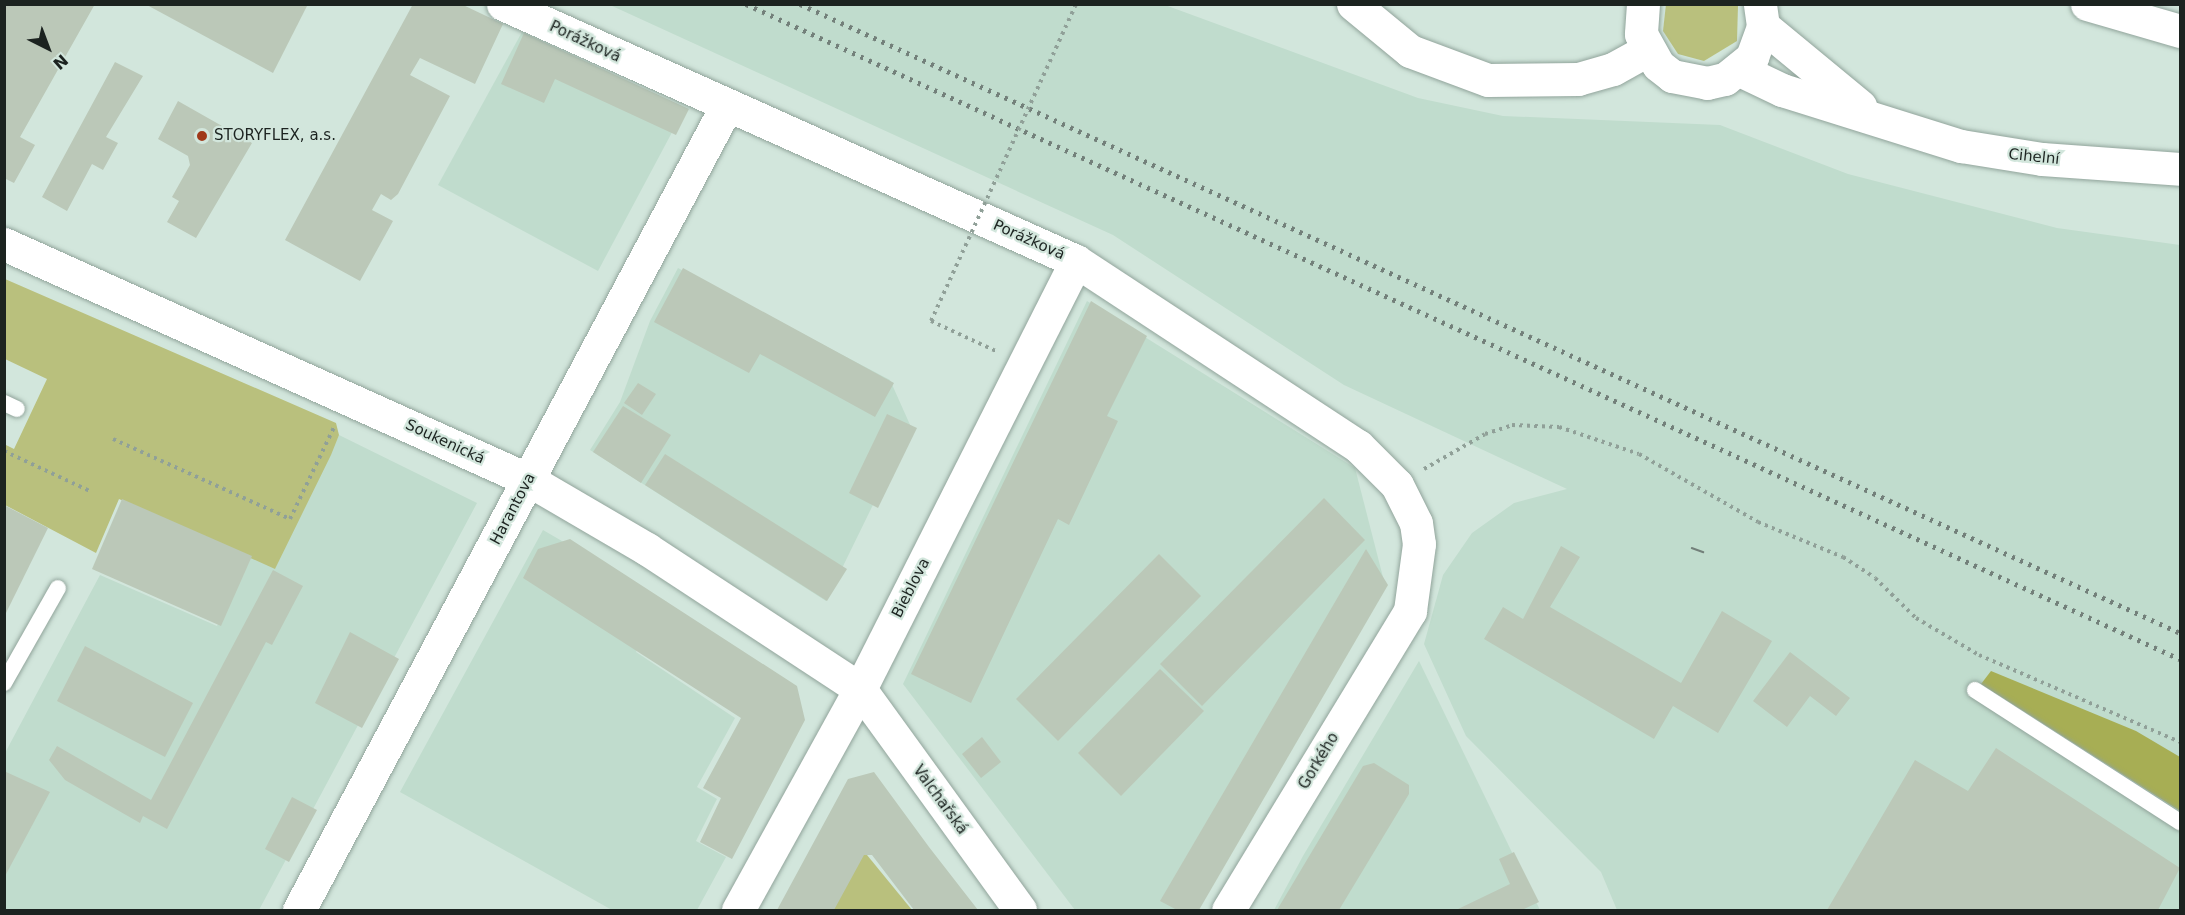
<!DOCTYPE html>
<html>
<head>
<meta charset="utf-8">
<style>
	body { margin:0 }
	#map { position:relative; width:2185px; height:915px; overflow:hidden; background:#d2e6dc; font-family:"DejaVu Sans",sans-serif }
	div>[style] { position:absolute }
	.built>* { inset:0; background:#c0dccd }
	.green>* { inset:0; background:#b9c07d }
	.forest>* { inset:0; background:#a7ae54 }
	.building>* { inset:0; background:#bbc8b8 }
	.path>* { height:4px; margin-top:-2px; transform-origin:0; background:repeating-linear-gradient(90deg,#90a098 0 3px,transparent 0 7.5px) }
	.roads { filter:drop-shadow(0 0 2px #91a49b) drop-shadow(0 0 2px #91a49b) }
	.service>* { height:16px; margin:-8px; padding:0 8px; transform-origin:8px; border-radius:8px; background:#fff }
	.minor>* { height:33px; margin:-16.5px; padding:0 16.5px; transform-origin:16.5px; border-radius:16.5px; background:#fff }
	.tertiary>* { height:33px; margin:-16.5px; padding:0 16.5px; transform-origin:16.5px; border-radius:16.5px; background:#fff }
	.trunk>* { height:33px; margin:-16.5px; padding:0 16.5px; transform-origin:16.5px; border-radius:16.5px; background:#fff }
	.tram>* { height:1.5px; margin:-0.75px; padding:0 0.75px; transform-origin:0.75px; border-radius:0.75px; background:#73807a }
	.rail>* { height:4.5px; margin-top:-2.25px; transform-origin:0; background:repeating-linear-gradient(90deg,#73807a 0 3px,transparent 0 9px) }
	.path-bridge>* { height:4px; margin-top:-2px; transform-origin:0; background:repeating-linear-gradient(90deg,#90a098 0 3px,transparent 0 7.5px) }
	.dots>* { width:16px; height:16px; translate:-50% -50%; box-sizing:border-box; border:3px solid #d2e6dc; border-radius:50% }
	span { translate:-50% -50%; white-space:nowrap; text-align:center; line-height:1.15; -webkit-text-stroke:4.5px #d2e6dc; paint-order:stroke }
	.street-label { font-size:15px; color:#1c2320 }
	.poi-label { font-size:15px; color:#1c2320 }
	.left { translate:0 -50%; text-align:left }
	.frame { position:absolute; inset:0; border:6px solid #1c2320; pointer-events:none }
	.north { position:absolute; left:18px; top:18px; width:60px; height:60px; -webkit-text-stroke:4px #d2e6dc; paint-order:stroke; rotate:138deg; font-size:16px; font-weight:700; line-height:24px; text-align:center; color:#1c2320 }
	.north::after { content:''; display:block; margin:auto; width:21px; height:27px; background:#1c2320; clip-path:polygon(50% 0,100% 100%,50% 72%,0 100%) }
</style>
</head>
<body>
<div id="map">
	<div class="built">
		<div style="clip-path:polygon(610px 5px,1165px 5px,1418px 98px,1503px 116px,1720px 125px,1848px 174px,2057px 228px,2180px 245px,2180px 910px,1617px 910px,1601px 872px,1466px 736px,1424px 644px,1443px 575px,1472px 533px,1514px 503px,1567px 489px,1344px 385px,1113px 235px)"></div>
		<div style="clip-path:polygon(522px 32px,685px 108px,598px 271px,438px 185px)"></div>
		<div style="clip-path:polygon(678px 268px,890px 380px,911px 427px,826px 601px,590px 450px,620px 402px,650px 321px)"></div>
		<div style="clip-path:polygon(1087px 301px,1355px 468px,1385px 585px,1197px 910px,1075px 910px,903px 684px)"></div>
		<div style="clip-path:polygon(339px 435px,477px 503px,259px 910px,5px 910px,5px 753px,100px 575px,217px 626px,248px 556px,275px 568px)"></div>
		<div style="clip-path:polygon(543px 530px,667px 602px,636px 652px,735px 718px,697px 787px,717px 799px,696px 841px,726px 857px,697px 910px,612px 910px,400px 792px)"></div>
		<div style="clip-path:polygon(1419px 661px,1540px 910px,1274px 910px,1303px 856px)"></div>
	</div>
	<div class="green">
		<div style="clip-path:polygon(1666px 4px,1738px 5px,1737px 41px,1704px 61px,1678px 54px,1663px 31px)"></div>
		<div style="clip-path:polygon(5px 279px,336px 423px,339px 435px,331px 455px,275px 569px,119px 499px,96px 553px,5px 505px,4px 444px,14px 449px,47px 379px,5px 359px)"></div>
		<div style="clip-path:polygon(860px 855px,867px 855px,912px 910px,829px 910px)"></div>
	</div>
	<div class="forest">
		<div style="clip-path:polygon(1991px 671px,2136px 731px,2180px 757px,2180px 811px,1981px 684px)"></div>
	</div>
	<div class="building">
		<div style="clip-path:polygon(4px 4px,95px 4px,20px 137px,35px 145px,14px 183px,4px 178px)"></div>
		<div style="clip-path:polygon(145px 4px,308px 4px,273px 73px)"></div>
		<div style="clip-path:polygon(413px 4px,461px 4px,503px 24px,475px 84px,420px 58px,410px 75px,450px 96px,398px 194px,391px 200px,381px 194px,372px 210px,393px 221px,360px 281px,285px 240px)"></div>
		<div style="clip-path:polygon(524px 33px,689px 109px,676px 135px,555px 79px,544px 103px,501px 84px)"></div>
		<div style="clip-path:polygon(115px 62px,143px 76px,106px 137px,118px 143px,103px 170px,92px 164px,67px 211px,42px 197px)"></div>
		<div style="clip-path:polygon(178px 101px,252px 143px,196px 238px,167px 222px,179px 201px,172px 197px,190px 165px,188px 156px,158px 139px)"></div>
		<div style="clip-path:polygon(683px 268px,894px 383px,875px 417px,760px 354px,749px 373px,654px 322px)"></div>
		<div style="clip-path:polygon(1091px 301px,1147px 336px,1107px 416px,1118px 421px,1069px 525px,1058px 519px,971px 703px,911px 674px)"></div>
		<div style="clip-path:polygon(638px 383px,656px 394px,642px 415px,624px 403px)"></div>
		<div style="clip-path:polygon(623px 406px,671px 435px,641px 483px,593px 452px)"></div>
		<div style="clip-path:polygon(887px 414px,917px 428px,878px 508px,849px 493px)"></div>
		<div style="clip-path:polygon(665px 454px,847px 569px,827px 601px,645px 485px)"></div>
		<div style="clip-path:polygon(1324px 498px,1365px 540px,1202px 706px,1160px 664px)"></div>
		<div style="clip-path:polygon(122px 499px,252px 556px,221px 626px,92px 569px)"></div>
		<div style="clip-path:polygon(4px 505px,48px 528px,4px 617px)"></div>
		<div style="clip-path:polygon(570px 539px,797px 686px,805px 720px,732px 859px,700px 842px,721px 798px,703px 788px,741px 718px,523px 578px,538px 549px)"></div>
		<div style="clip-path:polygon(1561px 546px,1580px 557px,1550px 607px,1681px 683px,1722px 611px,1772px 641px,1718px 733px,1673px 706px,1654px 739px,1484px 639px,1503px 607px,1523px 619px)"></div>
		<div style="clip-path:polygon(1366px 549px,1388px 585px,1199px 910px,1177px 910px,1160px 901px)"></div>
		<div style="clip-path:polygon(1159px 554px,1201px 596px,1058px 741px,1016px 699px)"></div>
		<div style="clip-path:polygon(273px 570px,303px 586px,272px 645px,266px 642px,167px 829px,143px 816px,140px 823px,65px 780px,49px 760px,57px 746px,151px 800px)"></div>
		<div style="clip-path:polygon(350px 632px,399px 659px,362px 728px,315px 703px)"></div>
		<div style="clip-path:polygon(85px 646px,193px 703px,165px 757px,57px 701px)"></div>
		<div style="clip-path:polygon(1790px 652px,1850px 698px,1836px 716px,1810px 696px,1787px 727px,1753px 701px)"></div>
		<div style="clip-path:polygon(1160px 669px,1204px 711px,1121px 796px,1078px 753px)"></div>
		<div style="clip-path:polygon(982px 737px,1001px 762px,981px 778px,962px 754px)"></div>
		<div style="clip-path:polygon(1996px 748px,2180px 868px,2158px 910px,1827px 910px,1915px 760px,1968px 791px)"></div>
		<div style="clip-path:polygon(1374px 763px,1409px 785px,1409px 794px,1339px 910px,1277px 910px,1363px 766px)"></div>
		<div style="clip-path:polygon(4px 771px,50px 792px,4px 878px)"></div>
		<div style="clip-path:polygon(874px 772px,929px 847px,978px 910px,914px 910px,872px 855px,864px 855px,834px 910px,777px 910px,848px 779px)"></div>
		<div style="clip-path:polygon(292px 797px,317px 810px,289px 862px,265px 849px)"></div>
		<div style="clip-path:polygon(1514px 852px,1539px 902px,1522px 910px,1456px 910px,1510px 884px,1499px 859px)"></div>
	</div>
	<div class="path">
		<div style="left:931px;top:321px;width:72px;rotate:24.8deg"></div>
		<div style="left:113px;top:439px;width:194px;rotate:24.3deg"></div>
		<div style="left:290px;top:519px;width:102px;rotate:-64.4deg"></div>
		<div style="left:4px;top:451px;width:97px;rotate:25deg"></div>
		<div style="left:1424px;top:469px;width:70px;rotate:-29.8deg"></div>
		<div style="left:1485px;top:434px;width:28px;rotate:-18deg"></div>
		<div style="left:1512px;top:425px;width:47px;rotate:2.4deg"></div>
		<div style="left:1559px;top:427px;width:84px;rotate:18.6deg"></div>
		<div style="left:1639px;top:454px;width:137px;rotate:29.7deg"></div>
		<div style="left:1758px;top:522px;width:92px;rotate:22.4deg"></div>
		<div style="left:1843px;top:557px;width:38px;rotate:33deg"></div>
		<div style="left:1875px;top:578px;width:57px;rotate:44.3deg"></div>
		<div style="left:1916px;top:618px;width:73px;rotate:30.4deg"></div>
		<div style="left:1979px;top:655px;width:219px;rotate:23.4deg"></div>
	</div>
	<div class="roads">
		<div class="service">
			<div style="left:4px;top:403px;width:14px;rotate:25deg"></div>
			<div style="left:4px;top:683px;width:109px;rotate:-60.4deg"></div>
			<div style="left:1975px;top:690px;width:244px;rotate:32.8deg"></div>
		</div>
		<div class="minor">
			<div style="left:503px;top:4px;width:628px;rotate:24.16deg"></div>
			<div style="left:1076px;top:261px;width:337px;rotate:33.3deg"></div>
			<div style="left:1358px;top:446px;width:55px;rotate:45deg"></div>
			<div style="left:1397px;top:485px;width:42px;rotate:63.4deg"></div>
			<div style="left:1416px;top:523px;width:21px;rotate:82deg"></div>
			<div style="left:1419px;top:544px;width:68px;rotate:97.7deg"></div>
			<div style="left:1410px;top:611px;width:350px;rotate:121.3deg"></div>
			<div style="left:4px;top:244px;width:576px;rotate:24.21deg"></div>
			<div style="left:529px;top:480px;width:137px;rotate:30.3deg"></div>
			<div style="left:647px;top:549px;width:255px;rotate:33.3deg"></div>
			<div style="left:860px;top:689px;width:273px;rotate:54.1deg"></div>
			<div style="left:299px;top:910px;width:909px;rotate:-62deg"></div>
			<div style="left:738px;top:910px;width:252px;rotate:-61.1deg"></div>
			<div style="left:860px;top:689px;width:479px;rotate:-63.2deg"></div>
		</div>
		<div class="tertiary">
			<div style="left:1643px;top:4px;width:30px;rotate:94deg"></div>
			<div style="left:1641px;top:34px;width:35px;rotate:61deg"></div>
			<div style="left:1658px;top:65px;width:18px;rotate:38deg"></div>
			<div style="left:1672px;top:76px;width:36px;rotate:11deg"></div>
			<div style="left:1707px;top:83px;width:18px;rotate:-13deg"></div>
			<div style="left:1725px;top:79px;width:35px;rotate:-39deg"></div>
			<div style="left:1752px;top:57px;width:33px;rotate:-70deg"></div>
			<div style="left:1763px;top:26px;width:22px;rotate:-98deg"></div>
			<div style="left:1763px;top:26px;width:126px;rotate:39.5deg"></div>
			<div style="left:1740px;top:70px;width:47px;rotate:25.5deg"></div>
			<div style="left:1782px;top:90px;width:188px;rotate:17.4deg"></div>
			<div style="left:1961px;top:146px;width:82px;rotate:9.1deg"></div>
			<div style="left:2042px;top:159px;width:138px;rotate:4.1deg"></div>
		</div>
		<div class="trunk">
			<div style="left:1353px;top:4px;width:74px;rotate:39.5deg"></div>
			<div style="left:1410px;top:51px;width:83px;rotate:20.4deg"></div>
			<div style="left:1488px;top:80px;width:90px;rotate:-0.6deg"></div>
			<div style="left:1578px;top:79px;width:36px;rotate:-16deg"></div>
			<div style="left:1613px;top:69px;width:39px;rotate:-29deg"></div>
			<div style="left:2087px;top:4px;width:97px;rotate:16.2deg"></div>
		</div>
	</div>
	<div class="tram">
		<div style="left:1692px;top:548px;width:12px;rotate:20deg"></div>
	</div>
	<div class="rail">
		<div style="left:746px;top:4px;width:1577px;rotate:24.55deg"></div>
		<div style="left:800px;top:4px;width:1517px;rotate:24.5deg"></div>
	</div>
	<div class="path-bridge">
		<div style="left:931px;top:321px;width:349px;rotate:-65.4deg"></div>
	</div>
	<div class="dots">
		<div style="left:202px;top:136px;background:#a0391a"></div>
	</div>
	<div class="street-label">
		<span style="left:585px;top:42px;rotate:25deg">Porážková</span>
		<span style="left:2034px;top:157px;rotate:6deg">Cihelní</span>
		<span style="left:1029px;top:240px;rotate:24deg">Porážková</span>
		<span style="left:445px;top:442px;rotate:25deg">Soukenická</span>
		<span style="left:513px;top:509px;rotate:-62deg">Harantova</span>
		<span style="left:911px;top:588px;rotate:-63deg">Bieblova</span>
		<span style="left:1319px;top:761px;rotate:-59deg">Gorkého</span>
		<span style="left:940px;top:800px;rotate:54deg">Valchařská</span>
	</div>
	<div class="poi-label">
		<span class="left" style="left:214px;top:136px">STORYFLEX, a.s.</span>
	</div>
	<div class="frame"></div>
	<div class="north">N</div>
</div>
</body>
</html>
